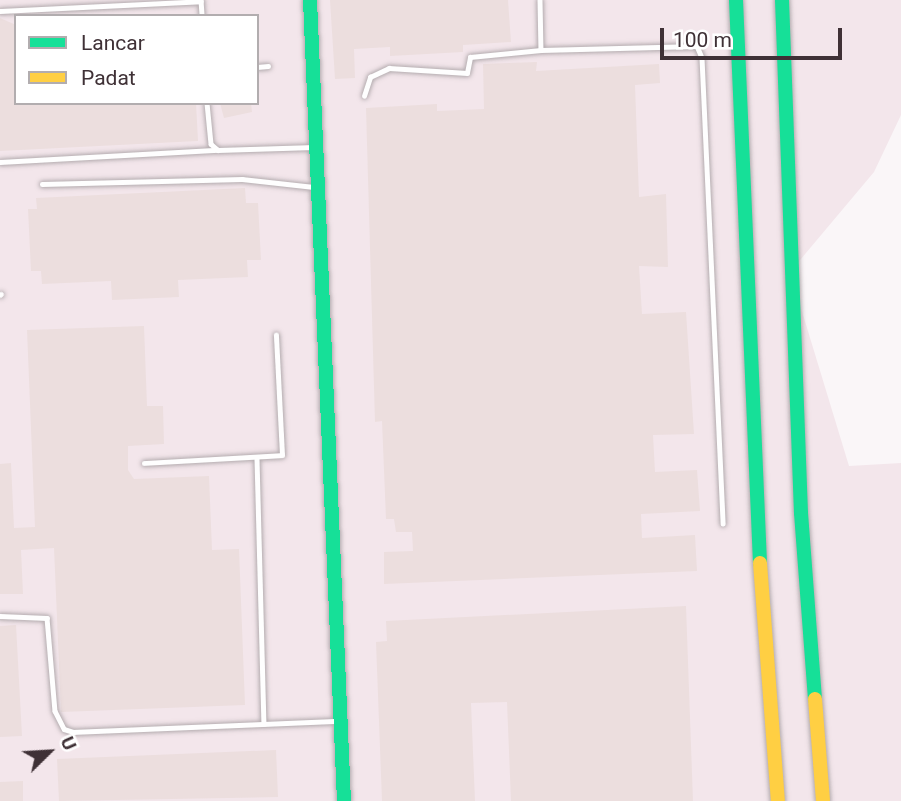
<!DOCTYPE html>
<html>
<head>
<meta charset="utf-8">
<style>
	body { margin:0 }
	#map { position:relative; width:901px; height:801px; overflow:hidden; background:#faf6f8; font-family:Roboto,sans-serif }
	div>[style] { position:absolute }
	.built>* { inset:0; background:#f3e6eb }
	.building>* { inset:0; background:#ecdede }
	.roads { filter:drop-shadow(0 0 2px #b4acaf) drop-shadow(0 0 2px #b4acaf) }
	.lane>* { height:4.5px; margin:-2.25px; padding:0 2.25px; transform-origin:2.25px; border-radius:2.25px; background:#fefefe }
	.fast>* { height:14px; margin:-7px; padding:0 7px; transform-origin:7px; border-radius:7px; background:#16e098 }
	.slow>* { height:14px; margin:-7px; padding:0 7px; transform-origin:7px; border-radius:7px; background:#ffcf43 }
	span { translate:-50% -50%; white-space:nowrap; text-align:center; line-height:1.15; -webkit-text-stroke:6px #fff; paint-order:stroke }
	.legend { position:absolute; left:14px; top:14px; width:245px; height:91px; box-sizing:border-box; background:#fff; border:2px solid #b2adaf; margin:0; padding:9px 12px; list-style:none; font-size:21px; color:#3f3136 }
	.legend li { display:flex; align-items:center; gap:14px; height:35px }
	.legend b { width:35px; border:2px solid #b2adaf }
	.north { position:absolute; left:14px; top:717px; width:70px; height:70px; -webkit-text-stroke:5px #fff; paint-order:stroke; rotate:66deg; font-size:19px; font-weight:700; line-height:28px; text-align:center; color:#3f3136 }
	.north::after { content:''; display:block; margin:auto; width:24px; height:32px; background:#3f3136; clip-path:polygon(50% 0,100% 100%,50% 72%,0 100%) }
	.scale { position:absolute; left:660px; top:28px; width:182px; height:32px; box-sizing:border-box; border:4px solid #3f3136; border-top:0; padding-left:9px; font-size:21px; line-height:24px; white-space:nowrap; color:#3f3136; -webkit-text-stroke:5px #fff; paint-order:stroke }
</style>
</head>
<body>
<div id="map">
	<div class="built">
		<div style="clip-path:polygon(evenodd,0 0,901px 0,901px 115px,874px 172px,790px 272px,849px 466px,901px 463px,901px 801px,0 801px,0 0,16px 16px,257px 16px,257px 103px,16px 103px,16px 16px)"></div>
	</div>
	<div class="building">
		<div style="clip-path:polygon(330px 0,508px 0,511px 42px,463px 45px,463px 52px,390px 56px,390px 47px,354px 49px,355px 78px,335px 79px)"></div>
		<div style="clip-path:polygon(0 18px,16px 25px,16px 103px,196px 103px,198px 141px,0 151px)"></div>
		<div style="clip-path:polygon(537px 62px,536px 71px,659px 64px,660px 83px,635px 85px,639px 197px,666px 194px,668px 267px,639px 266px,642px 314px,686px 312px,694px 434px,653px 435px,655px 472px,697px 470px,700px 511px,641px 514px,642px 538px,695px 535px,697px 571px,384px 584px,384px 552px,413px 551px,412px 532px,396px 532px,394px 519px,386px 519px,382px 421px,375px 422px,366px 108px,437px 104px,437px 111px,484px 109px,483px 64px)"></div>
		<div style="clip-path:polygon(220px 103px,251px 103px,252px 112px,224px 118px)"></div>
		<div style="clip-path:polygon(245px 188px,246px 203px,258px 203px,261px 260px,247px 260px,248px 277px,178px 280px,179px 297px,112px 300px,111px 281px,42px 284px,41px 271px,31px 271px,28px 209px,37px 209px,36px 198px)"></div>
		<div style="clip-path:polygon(144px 326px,147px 406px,163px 406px,164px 444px,128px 446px,128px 470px,134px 479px,209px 476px,212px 550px,239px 549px,245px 705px,61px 712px,54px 548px,21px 550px,23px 594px,0 594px,0 464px,11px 463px,14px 528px,35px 527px,27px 330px)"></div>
		<div style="clip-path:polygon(686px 606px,693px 801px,511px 801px,507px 702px,471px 703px,475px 801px,382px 801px,376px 642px,387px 641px,386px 621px)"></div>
		<div style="clip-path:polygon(16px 625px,22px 736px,0 737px,0 626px)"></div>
		<div style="clip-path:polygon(276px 750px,278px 797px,59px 801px,57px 759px)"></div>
		<div style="clip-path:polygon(23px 781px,23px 801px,0 801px,0 782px)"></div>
	</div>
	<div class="roads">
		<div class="lane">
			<div style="left:201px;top:0;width:16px;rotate:86deg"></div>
			<div style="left:540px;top:0;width:50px;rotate:88.9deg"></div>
			<div style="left:541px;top:50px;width:156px;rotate:-1.5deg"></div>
			<div style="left:697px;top:46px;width:13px;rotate:67deg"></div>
			<div style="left:702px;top:58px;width:466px;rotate:87.4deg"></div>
			<div style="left:0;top:11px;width:201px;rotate:-2.8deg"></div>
			<div style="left:257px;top:67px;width:11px;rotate:-5deg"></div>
			<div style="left:364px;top:96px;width:20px;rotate:-72deg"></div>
			<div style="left:370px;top:77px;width:21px;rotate:-25deg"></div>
			<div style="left:389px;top:68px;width:78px;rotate:3.7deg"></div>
			<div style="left:467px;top:73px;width:16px;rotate:-79deg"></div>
			<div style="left:470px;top:57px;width:71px;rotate:-5.6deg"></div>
			<div style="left:207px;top:103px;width:41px;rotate:84.4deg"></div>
			<div style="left:211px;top:144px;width:9px;rotate:41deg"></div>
			<div style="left:218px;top:150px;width:96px;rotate:-1.8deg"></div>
			<div style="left:0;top:162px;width:218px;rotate:-3.2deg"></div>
			<div style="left:42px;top:184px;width:200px;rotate:-1.4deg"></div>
			<div style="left:242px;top:179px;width:72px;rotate:6.3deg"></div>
			<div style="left:0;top:295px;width:1px;rotate:-45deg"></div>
			<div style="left:257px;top:459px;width:265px;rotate:88.5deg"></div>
			<div style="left:144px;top:463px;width:138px;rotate:-3.3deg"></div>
			<div style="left:282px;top:455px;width:120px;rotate:-92.9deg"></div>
			<div style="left:0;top:616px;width:47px;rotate:2.4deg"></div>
			<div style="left:47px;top:618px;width:93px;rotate:85.1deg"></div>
			<div style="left:55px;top:711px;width:20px;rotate:63deg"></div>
			<div style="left:64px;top:729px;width:10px;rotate:17deg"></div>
			<div style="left:74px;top:732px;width:264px;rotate:-2.4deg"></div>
		</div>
		<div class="fast">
			<div style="left:310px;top:0;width:802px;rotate:87.57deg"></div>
			<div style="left:736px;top:0;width:564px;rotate:87.56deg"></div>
			<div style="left:782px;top:0;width:513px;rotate:87.88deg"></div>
			<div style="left:801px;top:513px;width:187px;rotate:85.7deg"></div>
		</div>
		<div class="slow">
			<div style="left:760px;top:563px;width:239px;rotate:85.7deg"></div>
			<div style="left:815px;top:699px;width:102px;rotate:85.5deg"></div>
		</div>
	</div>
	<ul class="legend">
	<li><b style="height:9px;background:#16e098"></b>Lancar</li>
	<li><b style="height:9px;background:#ffcf43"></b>Padat</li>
	</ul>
	<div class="north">U</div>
	<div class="scale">100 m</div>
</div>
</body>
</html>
